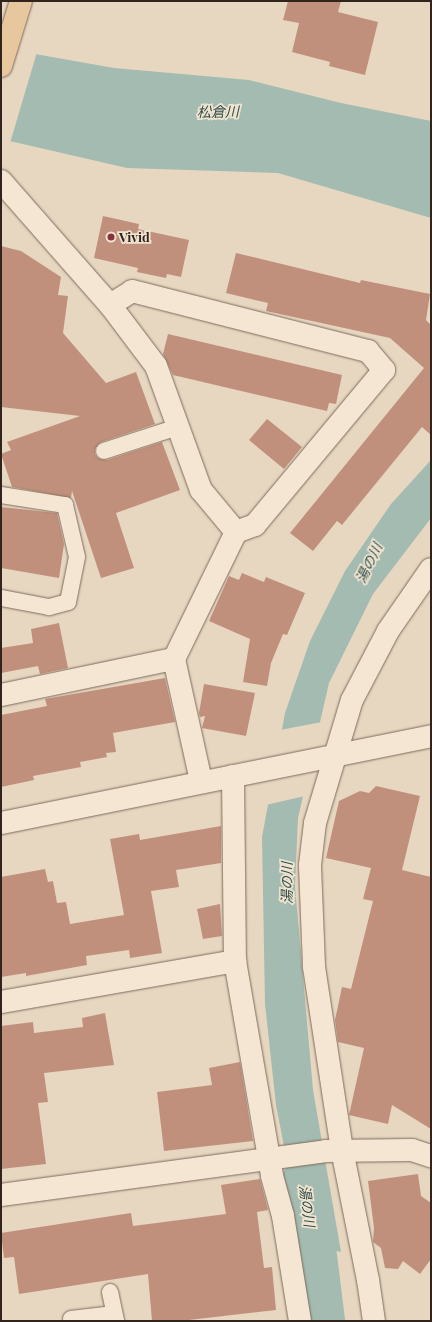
<!DOCTYPE html>
<html>
<head>
<meta charset="utf-8">
<style>
	body { margin:0 }
	#map { position:relative; width:432px; height:1322px; overflow:hidden; background:#e7d7c1; font-family:"Playfair Display","Noto Sans JP",serif }
	div>[style] { position:absolute }
	.water>* { inset:0; background:#a3bbb1 }
	.pier>* { inset:0; background:#e7d7c1 }
	.river>* { height:47px; margin:-23.5px; padding:0 23.5px; transform-origin:23.5px; border-radius:23.5px; background:#a3bbb1 }
	.building>* { inset:0; background:#c1907c }
	.roads { filter:drop-shadow(0 0 1px #7f6a5b) drop-shadow(0 0 1px #7f6a5b) }
	.lane>* { height:16px; margin:-8px; padding:0 8px; transform-origin:8px; border-radius:8px; background:#f4e6d3 }
	.street>* { height:22px; margin:-11px; padding:0 11px; transform-origin:11px; border-radius:11px; background:#f4e6d3 }
	.secondary>* { height:22px; margin:-11px; padding:0 11px; transform-origin:11px; border-radius:11px; background:#f4e6d3 }
	.primary>* { height:22px; margin:-11px; padding:0 11px; transform-origin:11px; border-radius:11px; background:#e7c79d }
	.dots>* { width:11px; height:11px; translate:-50% -50%; box-sizing:border-box; border:2px solid #f0e3d0; border-radius:50% }
	span { translate:-50% -50%; white-space:nowrap; text-align:center; line-height:1.15; -webkit-text-stroke:3.5px #f0e3d0; paint-order:stroke }
	.poi-label { font-size:13px; color:#30241d; font-weight:700 }
	.left { translate:0 -50%; text-align:left }
	.water-label { font-size:14px; color:#2e4e49; font-style:italic }
	.frame { position:absolute; inset:0; border:2px solid #30241d; pointer-events:none }
</style>
</head>
<body>
<div id="map">
	<div class="water">
		<div style="clip-path:polygon(1px 48px,114px 68px,249px 80px,341px 103px,431px 121px,431px 218px,278px 173px,127px 168px,1px 139px)"></div>
		<div style="clip-path:polygon(431px 460px,431px 518px,373px 594px,329px 683px,298px 818px,295px 886px,313px 1090px,341px 1252px,303px 1244px,276px 1105px,265px 1004px,262px 837px,285px 713px,310px 641px,345px 571px,391px 504px)"></div>
	</div>
	<div class="pier">
		<div style="clip-path:polygon(1px 46px,37px 52px,10px 143px,1px 141px)"></div>
		<div style="clip-path:polygon(322px 722px,305px 796px,266px 805px,280px 730px)"></div>
	</div>
	<div class="river">
		<div style="left:304px;top:1182px;width:140px;rotate:83deg"></div>
	</div>
	<div class="building">
		<div style="clip-path:polygon(288px 1px,341px 1px,338px 12px,378px 22px,365px 75px,329px 66px,330px 62px,292px 52px,299px 23px,283px 20px)"></div>
		<div style="clip-path:polygon(103px 216px,139px 224px,138px 229px,189px 240px,181px 277px,167px 274px,166px 278px,137px 272px,138px 268px,94px 258px)"></div>
		<div style="clip-path:polygon(1px 246px,21px 251px,61px 277px,58px 295px,68px 296px,63px 333px,106px 383px,136px 372px,155px 424px,101px 442px,95px 449px,95px 454px,98px 458px,107px 460px,162px 442px,180px 490px,116px 513px,134px 568px,101px 578px,72px 491px,71px 498px,12px 487px,1px 454px,11px 450px,7px 442px,80px 416px,1px 407px)"></div>
		<div style="clip-path:polygon(236px 253px,360px 283px,361px 280px,430px 294px,426px 320px,431px 325px,431px 435px,422px 427px,342px 525px,337px 521px,313px 551px,290px 533px,424px 368px,390px 338px,266px 311px,268px 303px,226px 293px)"></div>
		<div style="clip-path:polygon(168px 334px,342px 375px,336px 404px,329px 403px,327px 411px,173px 375px,163px 354px)"></div>
		<div style="clip-path:polygon(267px 419px,302px 447px,284px 469px,249px 440px)"></div>
		<div style="clip-path:polygon(1px 507px,57px 513px,64px 544px,59px 578px,1px 568px)"></div>
		<div style="clip-path:polygon(242px 573px,264px 582px,266px 577px,305px 593px,287px 635px,283px 634px,271px 663px,267px 686px,243px 682px,250px 639px,209px 621px,229px 576px,239px 580px)"></div>
		<div style="clip-path:polygon(59px 623px,68px 668px,40px 674px,38px 666px,1px 673px,1px 648px,33px 643px,31px 629px)"></div>
		<div style="clip-path:polygon(165px 678px,175px 722px,113px 733px,116px 752px,106px 753px,107px 757px,80px 762px,81px 767px,33px 776px,34px 780px,1px 787px,1px 715px,47px 706px,45px 699px)"></div>
		<div style="clip-path:polygon(204px 684px,255px 693px,246px 736px,202px 728px,205px 716px,200px 717px,199px 713px)"></div>
		<div style="clip-path:polygon(376px 786px,420px 796px,402px 870px,431px 877px,431px 1129px,392px 1105px,388px 1124px,349px 1115px,364px 1048px,338px 1042px,335px 1020px,342px 987px,351px 989px,373px 901px,363px 899px,371px 868px,326px 858px,339px 801px,360px 791px,369px 793px)"></div>
		<div style="clip-path:polygon(221px 826px,221px 863px,176px 870px,179px 887px,151px 891px,162px 953px,130px 958px,129px 950px,86px 956px,87px 965px,26px 976px,26px 973px,1px 977px,1px 877px,45px 869px,48px 882px,53px 881px,57px 903px,66px 902px,70px 924px,124px 915px,110px 839px,139px 834px,140px 840px)"></div>
		<div style="clip-path:polygon(220px 904px,222px 936px,203px 939px,197px 909px)"></div>
		<div style="clip-path:polygon(105px 1013px,114px 1065px,44px 1073px,48px 1102px,38px 1103px,46px 1164px,1px 1169px,1px 1026px,33px 1022px,34px 1033px,83px 1027px,82px 1018px)"></div>
		<div style="clip-path:polygon(240px 1062px,253px 1141px,164px 1151px,157px 1092px,212px 1085px,209px 1068px)"></div>
		<div style="clip-path:polygon(418px 1174px,421px 1196px,431px 1203px,431px 1259px,420px 1274px,403px 1261px,398px 1269px,385px 1268px,381px 1248px,373px 1242px,374px 1228px,368px 1181px)"></div>
		<div style="clip-path:polygon(260px 1179px,268px 1210px,257px 1212px,264px 1268px,272px 1267px,276px 1310px,180px 1321px,152px 1321px,148px 1274px,19px 1294px,14px 1257px,4px 1258px,1px 1233px,131px 1213px,133px 1226px,226px 1214px,221px 1185px)"></div>
	</div>
	<div class="roads">
		<div class="lane">
			<div style="left:104px;top:451px;width:78px;rotate:-18deg"></div>
			<div style="left:1px;top:495px;width:65px;rotate:8.9deg"></div>
			<div style="left:65px;top:505px;width:53px;rotate:77deg"></div>
			<div style="left:77px;top:557px;width:46px;rotate:101.3deg"></div>
			<div style="left:68px;top:602px;width:20px;rotate:165deg"></div>
			<div style="left:49px;top:607px;width:49px;rotate:-169.4deg"></div>
			<div style="left:110px;top:1292px;width:30px;rotate:78deg"></div>
			<div style="left:71px;top:1319px;width:43px;rotate:-6.6deg"></div>
		</div>
		<div class="street">
			<div style="left:1px;top:181px;width:165px;rotate:48.7deg"></div>
			<div style="left:110px;top:305px;width:76px;rotate:53deg"></div>
			<div style="left:156px;top:366px;width:132px;rotate:70.1deg"></div>
			<div style="left:201px;top:490px;width:55px;rotate:50.2deg"></div>
			<div style="left:236px;top:532px;width:141px;rotate:116deg"></div>
			<div style="left:174px;top:659px;width:125px;rotate:77.5deg"></div>
			<div style="left:110px;top:305px;width:26px;rotate:-32deg"></div>
			<div style="left:132px;top:291px;width:244px;rotate:14.3deg"></div>
			<div style="left:368px;top:351px;width:25px;rotate:50deg"></div>
			<div style="left:384px;top:370px;width:202px;rotate:129.8deg"></div>
			<div style="left:255px;top:525px;width:20px;rotate:160deg"></div>
			<div style="left:1px;top:695px;width:177px;rotate:-11.8deg"></div>
			<div style="left:233px;top:776px;width:185px;rotate:89.4deg"></div>
			<div style="left:235px;top:961px;width:218px;rotate:80.2deg"></div>
			<div style="left:272px;top:1176px;width:41px;rotate:74.6deg"></div>
			<div style="left:283px;top:1216px;width:106px;rotate:80.8deg"></div>
			<div style="left:1px;top:1002px;width:238px;rotate:-9.9deg"></div>
			<div style="left:1px;top:1195px;width:328px;rotate:-7.7deg"></div>
			<div style="left:326px;top:1151px;width:86px;rotate:-0.7deg"></div>
			<div style="left:412px;top:1150px;width:20px;rotate:18deg"></div>
			<div style="left:374px;top:1321px;width:41px;rotate:-98.3deg"></div>
			<div style="left:368px;top:1280px;width:133px;rotate:-101.3deg"></div>
			<div style="left:342px;top:1150px;width:186px;rotate:-98.7deg"></div>
			<div style="left:314px;top:966px;width:101px;rotate:-92.3deg"></div>
			<div style="left:310px;top:865px;width:42px;rotate:-83.2deg"></div>
			<div style="left:315px;top:823px;width:128px;rotate:-73.3deg"></div>
			<div style="left:352px;top:700px;width:78px;rotate:-62.4deg"></div>
			<div style="left:388px;top:631px;width:75px;rotate:-55.3deg"></div>
		</div>
		<div class="secondary">
			<div style="left:1px;top:823px;width:439px;rotate:-11.4deg"></div>
		</div>
		<div class="primary">
			<div style="left:1px;top:66px;width:68px;rotate:-72.9deg"></div>
		</div>
	</div>
	<div class="dots">
		<div style="left:111px;top:237px;background:#86333d"></div>
	</div>
	<div class="poi-label">
		<span class="left" style="left:119px;top:237px">Vivid</span>
	</div>
	<div class="water-label">
		<span style="left:218px;top:112px;rotate:-1deg">松倉川</span>
		<span style="left:369px;top:563px;rotate:-64deg">湯の川</span>
		<span style="left:287px;top:883px;rotate:-90deg">湯の川</span>
		<span style="left:307px;top:1206px;rotate:83deg">湯の川</span>
	</div>
	<div class="frame"></div>
</div>
</body>
</html>
